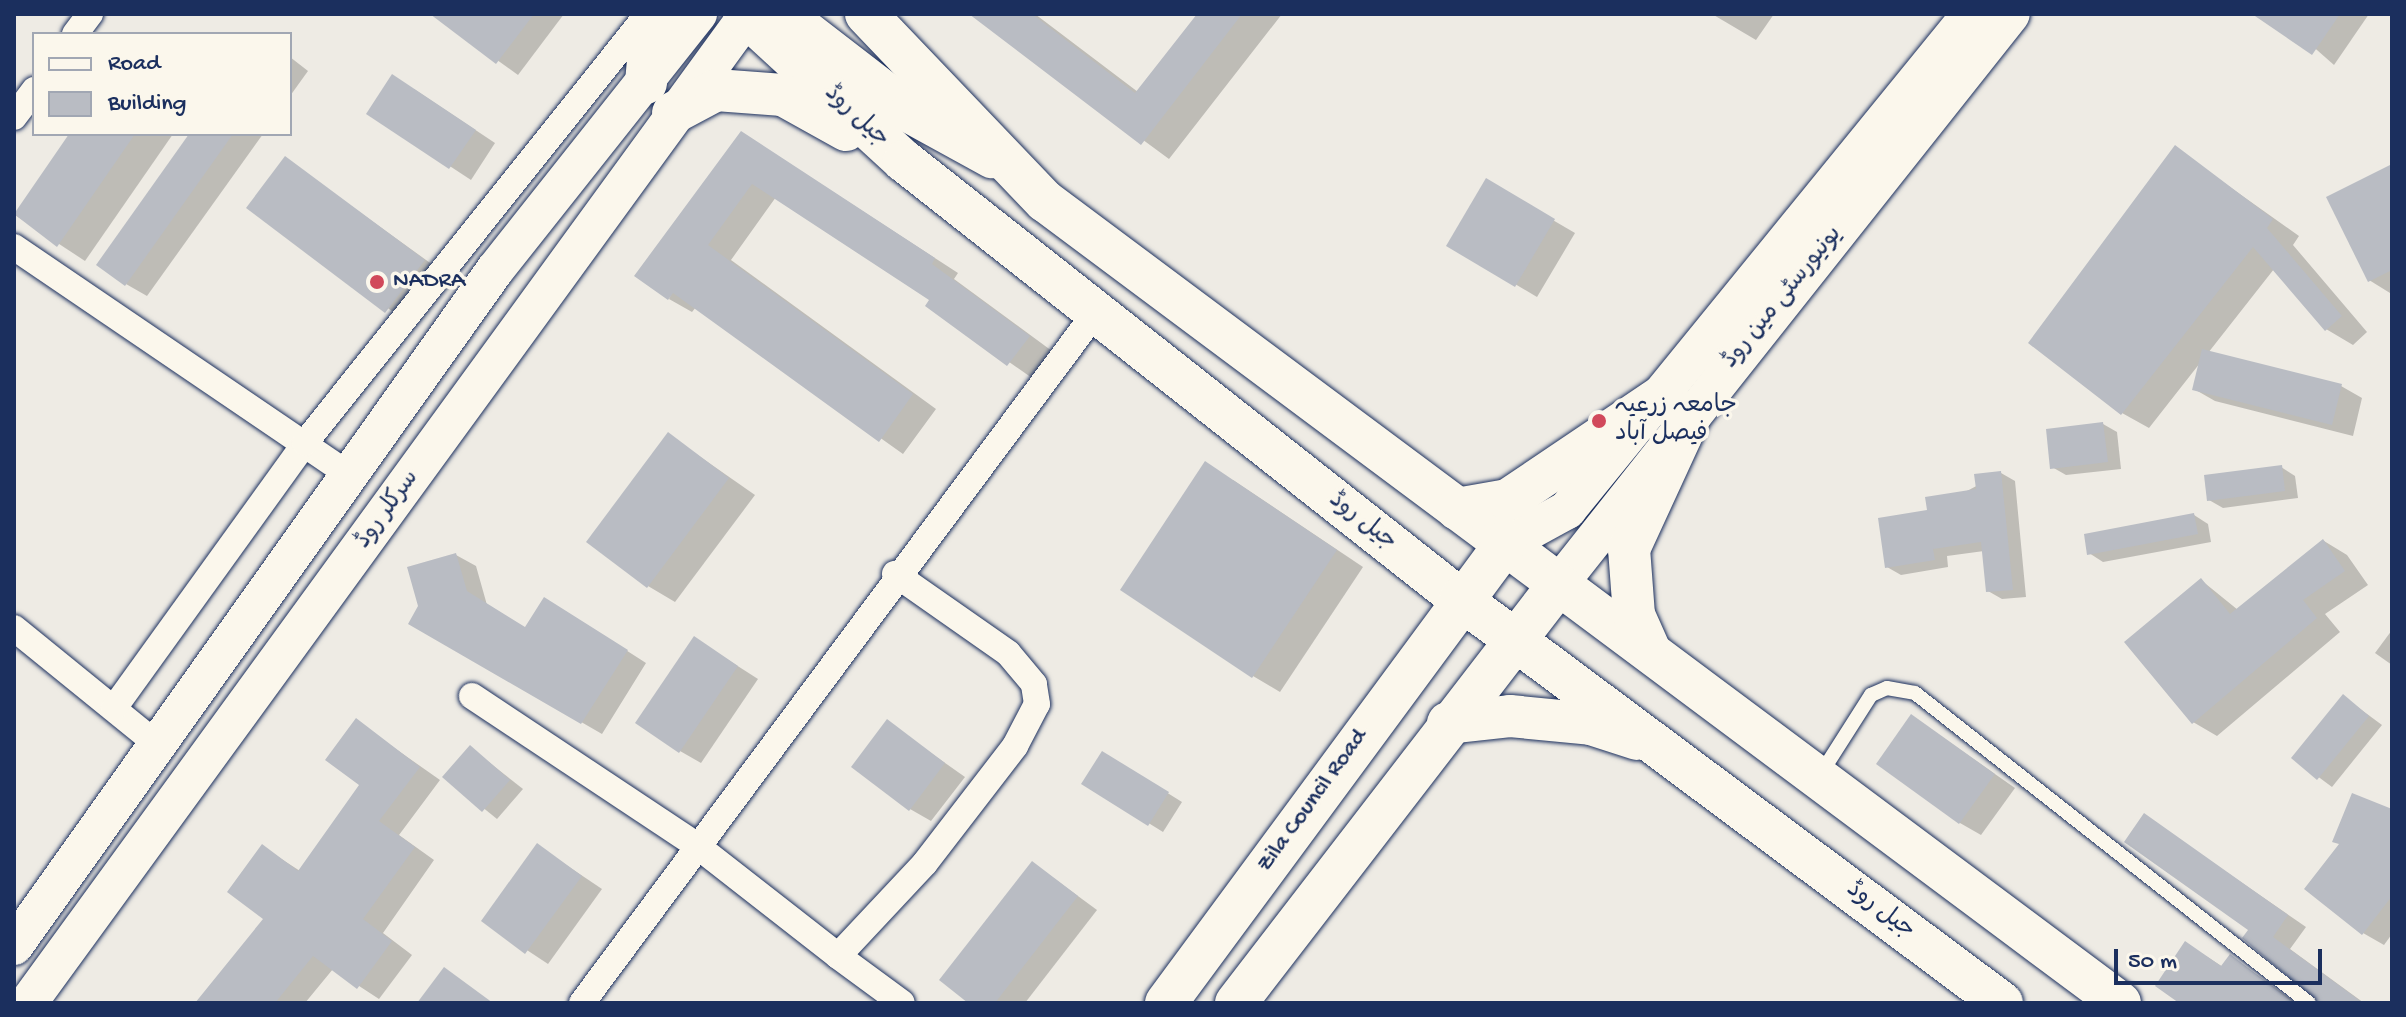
<!DOCTYPE html>
<html>
<head>
<meta charset="utf-8">
<style>
	body { margin:0 }
	#map { position:relative; width:2406px; height:1017px; overflow:hidden; background:#eeebe4; font-family:"Gochi Hand","Playpen Sans Arabic",sans-serif }
	div>[style] { position:absolute }
	.shadow>* { inset:0; background:#0003 }
	.building>* { inset:0; background:#b9bcc3 }
	.roads { filter:drop-shadow(0 0 2px #1b2f5e) drop-shadow(0 0 2px #1b2f5e) }
	.lane>* { height:14px; margin:-7px; padding:0 7px; transform-origin:7px; border-radius:7px; background:#fbf7ec }
	.street>* { height:26px; margin:-13px; padding:0 13px; transform-origin:13px; border-radius:13px; background:#fbf7ec }
	.secondary>* { height:38px; margin:-19px; padding:0 19px; transform-origin:19px; border-radius:19px; background:#fbf7ec }
	.primary>* { height:42px; margin:-21px; padding:0 21px; transform-origin:21px; border-radius:21px; background:#fbf7ec }
	.dots>* { width:22px; height:22px; translate:-50% -50%; box-sizing:border-box; border:4px solid #fbf7ec; border-radius:50% }
	span { translate:-50% -50%; white-space:nowrap; text-align:center; line-height:1.15; -webkit-text-stroke:7px #fbf7ec; paint-order:stroke }
	.street-label { font-size:24px; color:#1b2f5e }
	.poi-label { font-size:24px; color:#1b2f5e }
	.left { translate:0 -50%; text-align:left }
	.frame { position:absolute; inset:0; border:16px solid #1b2f5e; pointer-events:none }
	.legend { position:absolute; left:32px; top:32px; width:260px; height:104px; box-sizing:border-box; background:#fbf7ec; border:2px solid #a1a7b3; margin:0; padding:10px 14px; list-style:none; font-size:24px; color:#1b2f5e }
	.legend li { display:flex; align-items:center; gap:16px; height:40px }
	.legend b { width:40px; border:2px solid #a1a7b3 }
	.scale { position:absolute; left:2114px; top:949px; width:208px; height:36px; box-sizing:border-box; border:4px solid #1b2f5e; border-top:0; padding-left:10px; font-size:24px; line-height:28px; white-space:nowrap; color:#1b2f5e; -webkit-text-stroke:6px #fbf7ec; paint-order:stroke }
</style>
</head>
<body>
<div id="map">
	<div class="shadow">
		<div style="clip-path:polygon(433px 14px,564px 14px,518px 75px)"></div>
		<div style="clip-path:polygon(972px 14px,1035px 14px,1138px 92px,1199px 14px,1282px 14px,1169px 159px)"></div>
		<div style="clip-path:polygon(1712px 14px,1774px 14px,1756px 40px)"></div>
		<div style="clip-path:polygon(2276px 14px,2369px 14px,2334px 65px)"></div>
		<div style="clip-path:polygon(290px 57px,308px 71px,290px 96px)"></div>
		<div style="clip-path:polygon(414px 89px,495px 143px,471px 180px,369px 113px)"></div>
		<div style="clip-path:polygon(742px 133px,958px 273px,954px 279px,1052px 351px,1032px 378px,928px 305px,932px 299px,776px 197px,731px 260px,936px 409px,903px 454px,696px 307px,692px 312px,669px 299px)"></div>
		<div style="clip-path:polygon(71px 134px,173px 134px,85px 261px,15px 215px)"></div>
		<div style="clip-path:polygon(192px 134px,263px 134px,147px 296px,126px 284px)"></div>
		<div style="clip-path:polygon(2175px 148px,2299px 236px,2293px 245px,2367px 332px,2353px 345px,2326px 329px,2274px 269px,2208px 353px,2341px 386px,2362px 398px,2353px 436px,2215px 401px,2194px 389px,2200px 363px,2149px 428px,2122px 413px)"></div>
		<div style="clip-path:polygon(286px 159px,451px 278px,414px 327px,249px 208px)"></div>
		<div style="clip-path:polygon(2392px 167px,2392px 292px,2390px 293px,2369px 280px)"></div>
		<div style="clip-path:polygon(1486px 181px,1575px 233px,1537px 297px,1449px 245px)"></div>
		<div style="clip-path:polygon(2103px 424px,2117px 432px,2121px 469px,2066px 475px,2052px 467px)"></div>
		<div style="clip-path:polygon(669px 435px,755px 495px,675px 602px,648px 586px)"></div>
		<div style="clip-path:polygon(2281px 467px,2295px 476px,2298px 498px,2223px 508px,2209px 500px)"></div>
		<div style="clip-path:polygon(2001px 473px,2015px 481px,2026px 597px,2002px 599px,1988px 591px,1984px 551px,1947px 556px,1948px 567px,1901px 575px,1887px 567px,1929px 511px)"></div>
		<div style="clip-path:polygon(1233px 480px,1363px 567px,1280px 692px,1253px 676px)"></div>
		<div style="clip-path:polygon(2194px 515px,2208px 524px,2211px 542px,2103px 562px,2089px 553px)"></div>
		<div style="clip-path:polygon(2324px 541px,2347px 555px,2368px 585px,2325px 614px,2340px 632px,2217px 736px,2193px 722px,2201px 580px,2238px 610px)"></div>
		<div style="clip-path:polygon(456px 555px,476px 566px,487px 605px,526px 629px,565px 611px,646px 663px,602px 734px,410px 623px)"></div>
		<div style="clip-path:polygon(2392px 630px,2392px 665px,2375px 653px)"></div>
		<div style="clip-path:polygon(694px 638px,758px 679px,701px 763px,680px 751px)"></div>
		<div style="clip-path:polygon(2344px 697px,2382px 725px,2332px 787px,2293px 758px)"></div>
		<div style="clip-path:polygon(1912px 716px,2015px 788px,1981px 835px,1960px 823px)"></div>
		<div style="clip-path:polygon(356px 721px,440px 780px,399px 835px,434px 860px,383px 933px,412px 955px,379px 999px,333px 969px,305px 1003px,198px 1003px,266px 919px,263px 847px,300px 871px,362px 785px)"></div>
		<div style="clip-path:polygon(887px 722px,965px 777px,931px 821px,910px 809px)"></div>
		<div style="clip-path:polygon(471px 748px,523px 789px,497px 819px,445px 777px)"></div>
		<div style="clip-path:polygon(1116px 761px,1182px 802px,1163px 832px,1084px 783px)"></div>
		<div style="clip-path:polygon(2392px 811px,2392px 934px,2384px 945px,2363px 933px)"></div>
		<div style="clip-path:polygon(2145px 816px,2306px 927px,2290px 949px,2364px 1003px,2325px 1003px)"></div>
		<div style="clip-path:polygon(538px 846px,602px 889px,548px 964px,483px 921px)"></div>
		<div style="clip-path:polygon(1033px 863px,1097px 910px,1025px 1003px,972px 1003px)"></div>
		<div style="clip-path:polygon(2206px 956px,2223px 967px,2231px 956px,2296px 1003px,2183px 1003px)"></div>
	</div>
	<div class="building">
		<div style="clip-path:polygon(430px 14px,534px 14px,496px 64px)"></div>
		<div style="clip-path:polygon(969px 14px,1032px 14px,1135px 93px,1197px 14px,1242px 14px,1141px 145px)"></div>
		<div style="clip-path:polygon(2252px 14px,2340px 14px,2312px 55px)"></div>
		<div style="clip-path:polygon(392px 74px,476px 130px,449px 169px,366px 114px)"></div>
		<div style="clip-path:polygon(741px 131px,935px 258px,932px 264px,1030px 336px,1007px 366px,925px 306px,929px 300px,752px 184px,708px 245px,913px 394px,879px 442px,673px 293px,668px 300px,634px 276px)"></div>
		<div style="clip-path:polygon(69px 134px,135px 134px,57px 247px,14px 214px)"></div>
		<div style="clip-path:polygon(189px 134px,233px 134px,125px 286px,96px 265px)"></div>
		<div style="clip-path:polygon(2175px 145px,2273px 219px,2267px 228px,2342px 316px,2325px 331px,2253px 247px,2121px 415px,2028px 343px)"></div>
		<div style="clip-path:polygon(285px 156px,425px 260px,385px 313px,246px 208px)"></div>
		<div style="clip-path:polygon(2392px 164px,2392px 270px,2368px 282px,2326px 197px)"></div>
		<div style="clip-path:polygon(1486px 178px,1555px 219px,1515px 287px,1446px 246px)"></div>
		<div style="clip-path:polygon(2202px 349px,2342px 384px,2332px 425px,2192px 390px)"></div>
		<div style="clip-path:polygon(2103px 422px,2108px 462px,2050px 469px,2046px 429px)"></div>
		<div style="clip-path:polygon(668px 432px,729px 478px,647px 588px,586px 542px)"></div>
		<div style="clip-path:polygon(1205px 461px,1337px 550px,1252px 678px,1120px 590px)"></div>
		<div style="clip-path:polygon(2282px 465px,2285px 491px,2207px 501px,2204px 475px)"></div>
		<div style="clip-path:polygon(2001px 471px,2013px 590px,1986px 592px,1981px 542px,1933px 549px,1935px 560px,1885px 568px,1878px 518px,1927px 510px,1925px 497px,1976px 489px,1974px 474px)"></div>
		<div style="clip-path:polygon(2194px 513px,2198px 534px,2087px 555px,2084px 534px)"></div>
		<div style="clip-path:polygon(2323px 539px,2345px 571px,2303px 600px,2317px 618px,2192px 724px,2124px 642px,2201px 578px,2230px 614px)"></div>
		<div style="clip-path:polygon(456px 553px,467px 591px,525px 627px,544px 597px,628px 650px,581px 724px,408px 624px,418px 606px,407px 567px)"></div>
		<div style="clip-path:polygon(694px 636px,738px 666px,679px 753px,635px 723px)"></div>
		<div style="clip-path:polygon(2343px 694px,2369px 716px,2317px 780px,2291px 758px)"></div>
		<div style="clip-path:polygon(1911px 714px,1995px 774px,1959px 824px,1876px 764px)"></div>
		<div style="clip-path:polygon(356px 718px,420px 767px,379px 821px,415px 847px,363px 919px,392px 941px,357px 989px,313px 956px,275px 1003px,195px 1003px,263px 919px,227px 892px,262px 844px,298px 871px,359px 785px,325px 760px)"></div>
		<div style="clip-path:polygon(887px 719px,945px 763px,909px 811px,851px 767px)"></div>
		<div style="clip-path:polygon(470px 745px,510px 780px,482px 812px,442px 777px)"></div>
		<div style="clip-path:polygon(1102px 751px,1169px 792px,1148px 826px,1081px 784px)"></div>
		<div style="clip-path:polygon(2352px 793px,2392px 809px,2392px 896px,2362px 935px,2304px 889px,2339px 844px,2332px 842px)"></div>
		<div style="clip-path:polygon(2144px 813px,2288px 915px,2273px 937px,2363px 1003px,2319px 1003px,2242px 938px,2248px 930px,2124px 842px)"></div>
		<div style="clip-path:polygon(537px 843px,582px 876px,525px 954px,481px 921px)"></div>
		<div style="clip-path:polygon(1032px 861px,1078px 896px,995px 1003px,968px 1003px,939px 980px)"></div>
		<div style="clip-path:polygon(2185px 941px,2221px 966px,2230px 954px,2293px 1003px,2179px 1003px,2155px 986px)"></div>
		<div style="clip-path:polygon(444px 967px,493px 1003px,417px 1003px)"></div>
	</div>
	<div class="roads">
		<div class="lane">
			<div style="left:1820px;top:775px;width:95px;rotate:-57.5deg"></div>
			<div style="left:1871px;top:695px;width:17px;rotate:-24deg"></div>
			<div style="left:1887px;top:688px;width:28px;rotate:10deg"></div>
			<div style="left:1915px;top:693px;width:501px;rotate:38.2deg"></div>
		</div>
		<div class="street">
			<div style="left:75px;top:34px;width:25px;rotate:-53deg"></div>
			<div style="left:14px;top:117px;width:34px;rotate:-53deg"></div>
			<div style="left:14px;top:247px;width:405px;rotate:34.2deg"></div>
			<div style="left:14px;top:628px;width:186px;rotate:39.1deg"></div>
			<div style="left:472px;top:696px;width:269px;rotate:33.6deg"></div>
			<div style="left:696px;top:845px;width:180px;rotate:38deg"></div>
			<div style="left:838px;top:956px;width:127px;rotate:-46.9deg"></div>
			<div style="left:925px;top:863px;width:148px;rotate:-52.4deg"></div>
			<div style="left:1015px;top:746px;width:47px;rotate:-62.4deg"></div>
			<div style="left:1037px;top:704px;width:20px;rotate:-99deg"></div>
			<div style="left:1034px;top:684px;width:40px;rotate:-130deg"></div>
			<div style="left:1008px;top:653px;width:138px;rotate:-145deg"></div>
			<div style="left:114px;top:708px;width:327px;rotate:-54.2deg"></div>
			<div style="left:305px;top:443px;width:549px;rotate:-51.36deg"></div>
			<div style="left:838px;top:956px;width:79px;rotate:36.3deg"></div>
			<div style="left:582px;top:1003px;width:861px;rotate:-53.36deg"></div>
		</div>
		<div class="secondary">
			<div style="left:1505px;top:544px;width:71px;rotate:-28.7deg"></div>
			<div style="left:1567px;top:510px;width:640px;rotate:-50.84deg"></div>
			<div style="left:1559px;top:584px;width:727px;rotate:-51.59deg"></div>
			<div style="left:14px;top:946px;width:830px;rotate:-54.57deg"></div>
			<div style="left:495px;top:270px;width:327px;rotate:-51.6deg"></div>
			<div style="left:28px;top:1003px;width:1221px;rotate:-53.93deg"></div>
		</div>
		<div class="primary">
			<div style="left:744px;top:14px;width:217px;rotate:42.6deg"></div>
			<div style="left:904px;top:161px;width:708px;rotate:38.23deg"></div>
			<div style="left:1460px;top:599px;width:676px;rotate:36.7deg"></div>
			<div style="left:783px;top:14px;width:160px;rotate:37.7deg"></div>
			<div style="left:910px;top:112px;width:94px;rotate:28.8deg"></div>
			<div style="left:866px;top:14px;width:259px;rotate:46.3deg"></div>
			<div style="left:1045px;top:201px;width:1341px;rotate:36.72deg"></div>
			<div style="left:646px;top:83px;width:69px;rotate:-85deg"></div>
			<div style="left:673px;top:113px;width:49px;rotate:-28.1deg"></div>
			<div style="left:716px;top:90px;width:67px;rotate:4.3deg"></div>
			<div style="left:783px;top:95px;width:72px;rotate:29.1deg"></div>
			<div style="left:1457px;top:509px;width:52px;rotate:-10deg"></div>
			<div style="left:1508px;top:500px;width:186px;rotate:-34deg"></div>
			<div style="left:1650px;top:651px;width:39px;rotate:-114deg"></div>
			<div style="left:1634px;top:615px;width:66px;rotate:-94.3deg"></div>
			<div style="left:1629px;top:549px;width:151px;rotate:-65.3deg"></div>
			<div style="left:1448px;top:723px;width:62px;rotate:-6.4deg"></div>
			<div style="left:1510px;top:716px;width:81px;rotate:5.6deg"></div>
			<div style="left:1591px;top:724px;width:48px;rotate:18.1deg"></div>
			<div style="left:1166px;top:1003px;width:571px;rotate:-53.55deg"></div>
			<div style="left:1236px;top:1003px;width:529px;rotate:-52.37deg"></div>
		</div>
	</div>
	<div class="dots">
		<div style="left:377px;top:282px;background:#d1495b"></div>
		<div style="left:1599px;top:421px;background:#d1495b"></div>
	</div>
	<div class="street-label">
		<span style="left:856px;top:117px;rotate:43deg">جیل روڈ</span>
		<span style="left:1783px;top:298px;rotate:-51deg">یونیورسٹی مین روڈ</span>
		<span style="left:388px;top:510px;rotate:-54deg">سرکلر روڈ</span>
		<span style="left:1362px;top:522px;rotate:38deg">جیل روڈ</span>
		<span style="left:1313px;top:801px;rotate:-54deg">Zila Council Road</span>
		<span style="left:1880px;top:911px;rotate:37deg">جیل روڈ</span>
	</div>
	<div class="poi-label">
		<span class="left" style="left:393px;top:282px">NADRA</span>
		<span class="left" style="left:1615px;top:421px">جامعہ زرعیہ<br>فیصل آباد</span>
	</div>
	<div class="frame"></div>
	<ul class="legend">
	<li><b style="height:10px;background:#fbf7ec"></b>Road</li>
	<li><b style="height:22px;background:#b9bcc3"></b>Building</li>
	</ul>
	<div class="scale">50 m</div>
</div>
</body>
</html>
